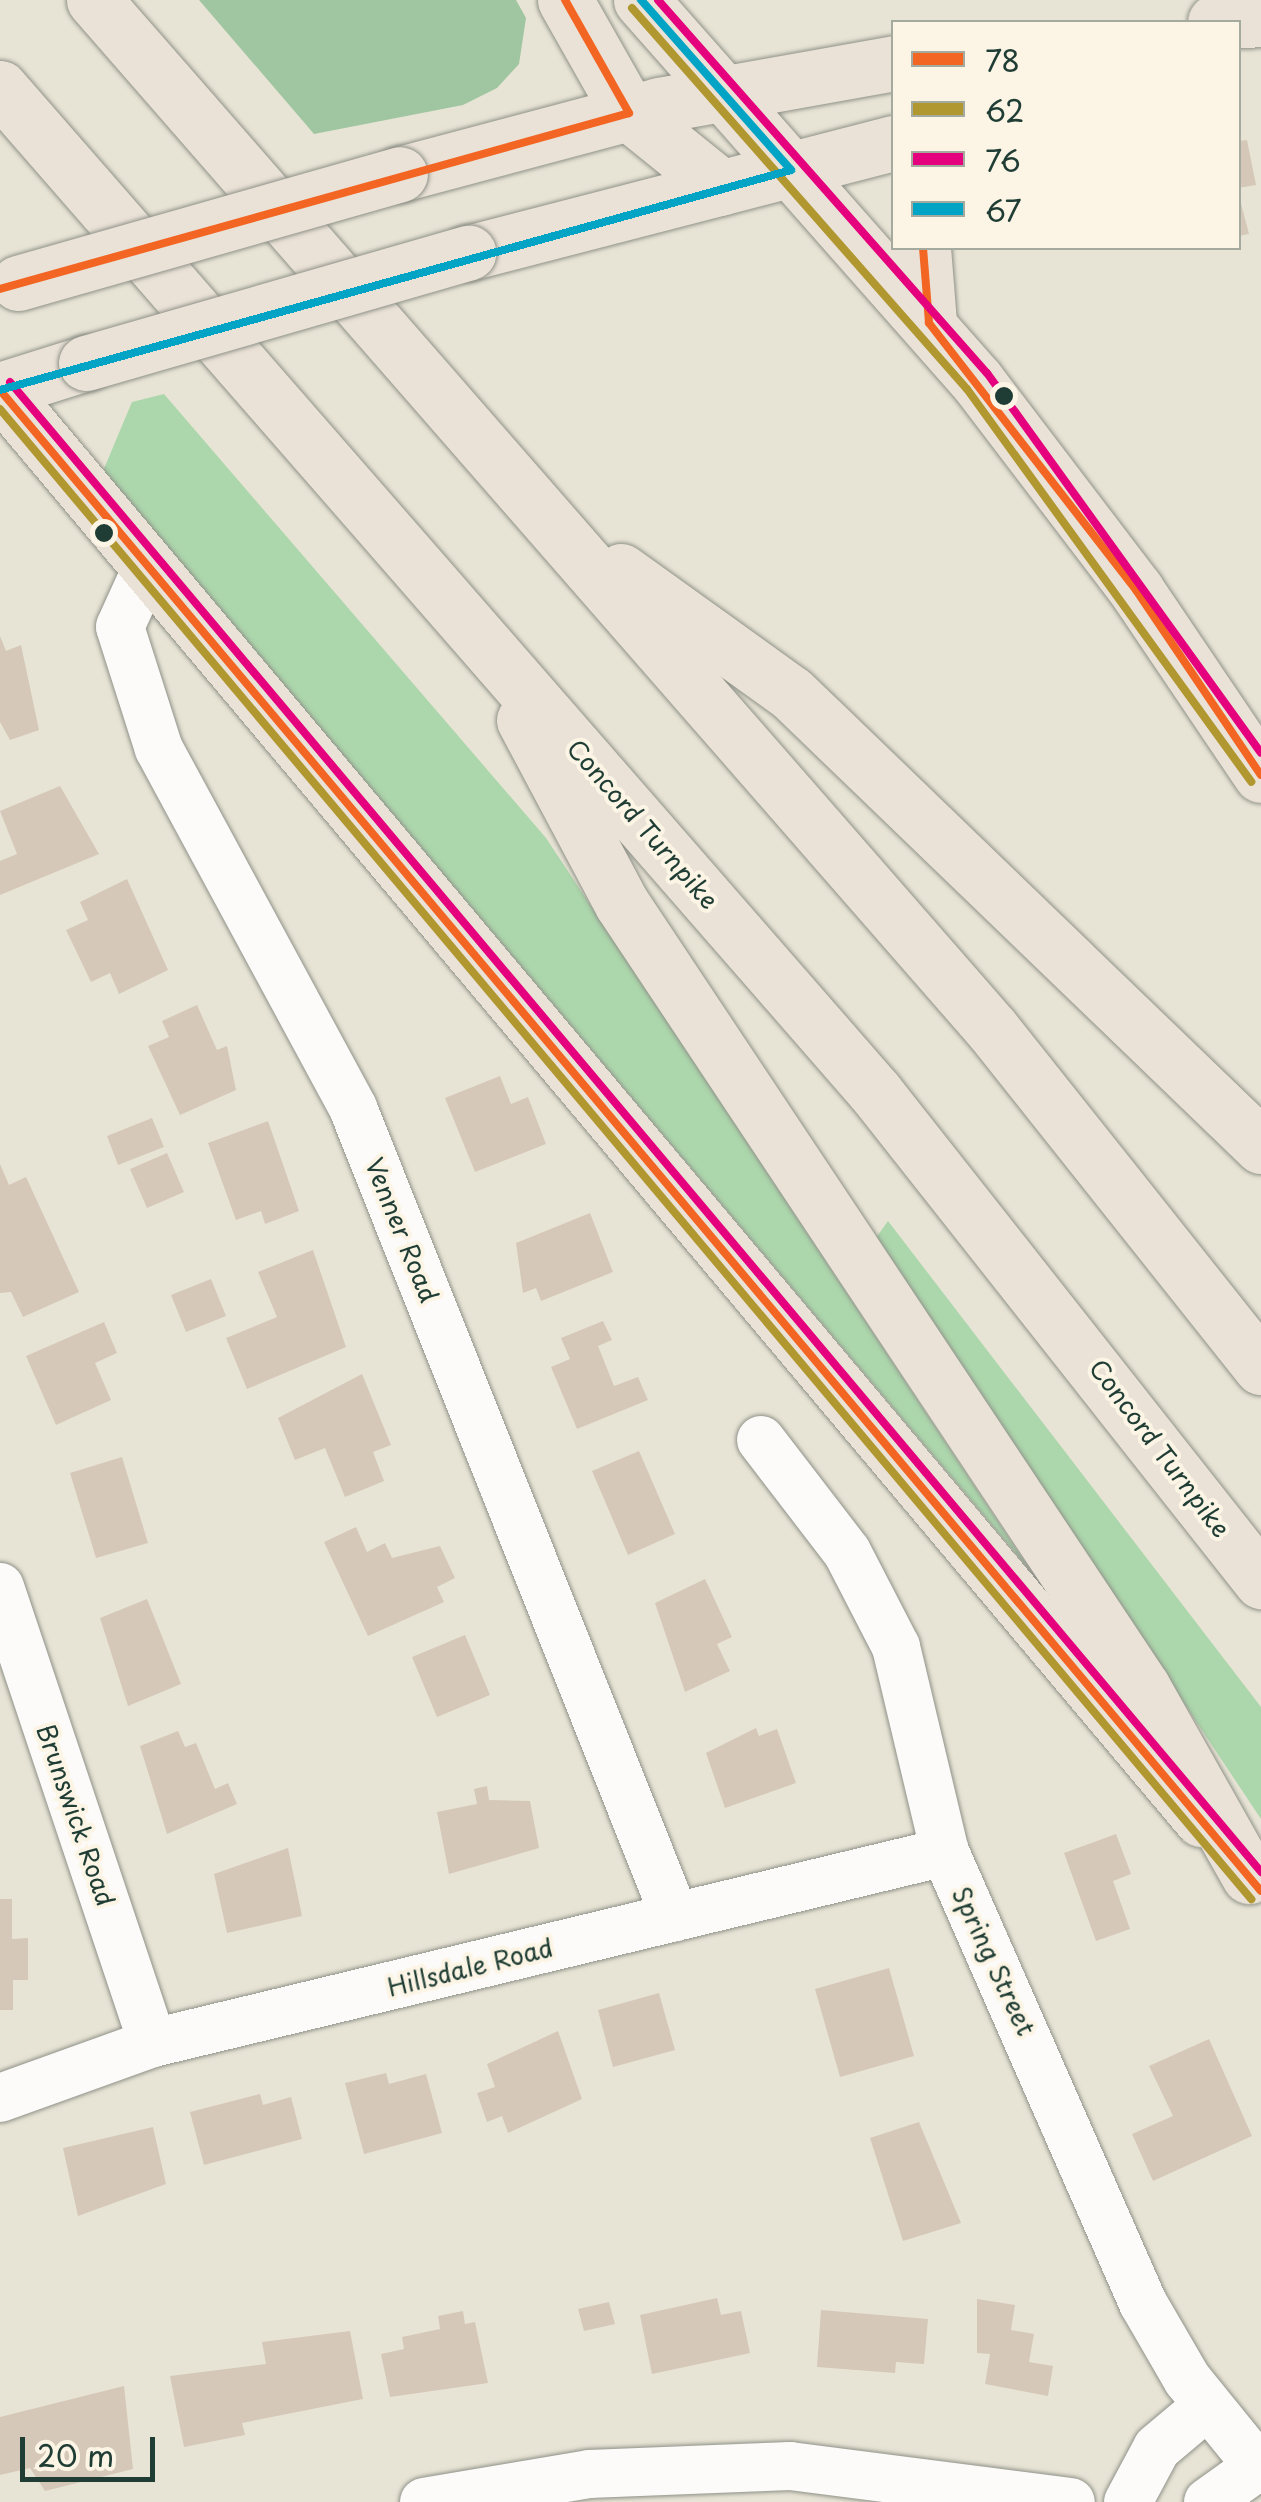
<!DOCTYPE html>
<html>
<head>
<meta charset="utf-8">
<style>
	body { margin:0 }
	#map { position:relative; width:1261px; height:2502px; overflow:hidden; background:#e8e4d5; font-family:"Playpen Sans",sans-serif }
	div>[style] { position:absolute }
	.green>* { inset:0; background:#acd6ac }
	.forest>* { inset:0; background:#9fc6a1 }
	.building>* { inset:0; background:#d5c8b8 }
	.roads { filter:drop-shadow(0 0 2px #8f9289) drop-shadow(0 0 2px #8f9289) }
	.minor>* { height:48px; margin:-24px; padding:0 24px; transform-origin:24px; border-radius:24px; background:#fcfbf9 }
	.major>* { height:55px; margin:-27.5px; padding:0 27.5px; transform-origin:27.5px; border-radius:27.5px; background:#ebe2d7 }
	.highway>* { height:55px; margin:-27.5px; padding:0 27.5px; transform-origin:27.5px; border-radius:27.5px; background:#ebe2d7 }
	.bridges { filter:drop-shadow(0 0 2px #8f9289) drop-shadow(0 0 2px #8f9289) }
	.major-bridge>* { height:55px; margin:-27.5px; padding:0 27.5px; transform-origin:27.5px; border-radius:27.5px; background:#ebe2d7 }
	.bus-1>* { height:8px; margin:-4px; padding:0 4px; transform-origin:4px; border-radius:4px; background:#f26522 }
	.bus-2>* { height:8px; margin:-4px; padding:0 4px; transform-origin:4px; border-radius:4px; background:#b1972f }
	.bus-3>* { height:8px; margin:-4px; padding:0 4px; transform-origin:4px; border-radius:4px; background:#e5007d }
	.bus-4>* { height:8px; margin:-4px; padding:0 4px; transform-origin:4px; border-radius:4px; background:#02a4c6 }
	.dots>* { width:28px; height:28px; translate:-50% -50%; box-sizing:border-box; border:5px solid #fcf5e5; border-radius:50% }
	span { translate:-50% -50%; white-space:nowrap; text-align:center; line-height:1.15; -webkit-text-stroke:8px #fcf5e5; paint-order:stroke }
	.street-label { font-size:25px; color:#1f3d34 }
	.legend { position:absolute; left:891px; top:20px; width:350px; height:230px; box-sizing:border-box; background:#fcf5e5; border:2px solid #a4ab9e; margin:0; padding:12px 18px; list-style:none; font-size:30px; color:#1f3d34 }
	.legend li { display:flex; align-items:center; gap:20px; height:50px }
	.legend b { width:50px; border:2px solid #a4ab9e }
	.scale { position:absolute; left:20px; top:2437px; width:135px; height:45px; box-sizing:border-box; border:5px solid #1f3d34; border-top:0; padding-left:12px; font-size:30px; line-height:35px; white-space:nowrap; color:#1f3d34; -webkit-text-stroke:8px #fcf5e5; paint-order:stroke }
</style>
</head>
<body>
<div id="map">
	<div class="green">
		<div style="clip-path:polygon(164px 394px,546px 838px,1030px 1570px,103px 471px,132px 402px)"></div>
		<div style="clip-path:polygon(888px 1221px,1261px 1707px,1261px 1819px,875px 1239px)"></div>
	</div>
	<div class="forest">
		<div style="clip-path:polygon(199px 0,516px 0,526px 18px,519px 64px,497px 88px,463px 105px,314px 134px)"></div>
	</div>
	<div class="building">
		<div style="clip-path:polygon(1247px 140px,1256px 185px,1238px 188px,1238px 141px)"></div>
		<div style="clip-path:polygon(1238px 192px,1249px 234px,1238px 236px)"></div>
		<div style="clip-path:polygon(0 636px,6px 651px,21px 645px,39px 730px,10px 740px,0 722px)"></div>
		<div style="clip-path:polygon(60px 786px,99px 854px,0 895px,0 861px,17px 854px,0 811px)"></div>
		<div style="clip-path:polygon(127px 879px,168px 970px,119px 994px,110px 973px,91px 982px,66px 930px,88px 920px,80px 902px)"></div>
		<div style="clip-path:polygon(197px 1005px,217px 1050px,227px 1046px,236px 1090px,180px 1115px,148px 1046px,169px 1037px,162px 1021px)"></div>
		<div style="clip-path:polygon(500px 1076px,511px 1104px,528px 1097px,546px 1144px,475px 1172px,445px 1098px)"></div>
		<div style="clip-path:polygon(152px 1118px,164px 1147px,118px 1165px,107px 1136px)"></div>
		<div style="clip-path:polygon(268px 1121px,299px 1211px,265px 1224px,261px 1211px,236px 1220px,208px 1143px)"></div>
		<div style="clip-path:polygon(167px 1153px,184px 1192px,147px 1208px,130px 1169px)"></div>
		<div style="clip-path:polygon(0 1164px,9px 1185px,26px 1177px,79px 1292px,23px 1317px,11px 1292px,0 1293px)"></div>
		<div style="clip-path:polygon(590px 1213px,613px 1272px,541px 1301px,536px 1288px,523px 1293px,516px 1243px)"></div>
		<div style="clip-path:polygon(313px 1250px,346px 1347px,247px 1389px,226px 1338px,277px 1317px,258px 1272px)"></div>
		<div style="clip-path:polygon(211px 1279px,226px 1316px,186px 1332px,171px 1295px)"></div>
		<div style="clip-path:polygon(603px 1321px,612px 1340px,598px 1346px,614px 1386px,638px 1377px,648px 1400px,577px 1429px,551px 1367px,570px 1359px,561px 1338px)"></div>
		<div style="clip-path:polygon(104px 1322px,117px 1353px,95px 1363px,111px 1400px,56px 1425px,26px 1356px)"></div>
		<div style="clip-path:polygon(362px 1374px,391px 1445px,373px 1452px,384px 1481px,345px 1497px,325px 1448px,295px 1460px,278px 1418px)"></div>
		<div style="clip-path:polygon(639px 1451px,675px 1534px,628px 1555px,592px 1471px)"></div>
		<div style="clip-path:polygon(122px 1457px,148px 1543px,96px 1558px,70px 1473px)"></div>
		<div style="clip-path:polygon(356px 1527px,367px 1552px,385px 1543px,392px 1558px,440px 1546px,455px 1578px,437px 1587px,444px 1602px,368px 1636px,324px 1542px)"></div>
		<div style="clip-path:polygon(705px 1579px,732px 1637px,717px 1644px,730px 1671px,685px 1692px,655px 1603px)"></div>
		<div style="clip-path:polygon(147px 1599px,181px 1684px,128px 1706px,100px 1618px)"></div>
		<div style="clip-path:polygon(465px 1635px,490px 1695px,437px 1717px,412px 1657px)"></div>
		<div style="clip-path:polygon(756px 1728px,759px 1736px,777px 1729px,796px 1783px,725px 1808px,706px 1753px)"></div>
		<div style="clip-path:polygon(178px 1731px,185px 1747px,196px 1743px,215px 1789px,228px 1783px,237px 1804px,167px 1834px,140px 1746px)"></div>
		<div style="clip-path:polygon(487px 1786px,489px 1800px,530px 1801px,539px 1848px,449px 1874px,437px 1812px,477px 1804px,474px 1789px)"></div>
		<div style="clip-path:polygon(1116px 1834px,1131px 1874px,1113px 1881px,1130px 1929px,1096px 1941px,1064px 1853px)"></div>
		<div style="clip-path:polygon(288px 1848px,302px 1916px,227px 1933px,214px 1874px)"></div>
		<div style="clip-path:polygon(0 1899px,12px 1899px,12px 1939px,28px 1938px,28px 1980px,13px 1980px,13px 2010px,0 2010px)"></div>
		<div style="clip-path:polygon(889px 1968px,914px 2056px,840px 2077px,815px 1989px)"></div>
		<div style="clip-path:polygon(659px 1993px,675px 2050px,613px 2067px,598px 2010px)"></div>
		<div style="clip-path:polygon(558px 2031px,582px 2099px,508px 2133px,502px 2116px,487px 2122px,477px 2093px,495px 2087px,487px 2064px)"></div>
		<div style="clip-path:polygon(1209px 2039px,1252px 2136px,1153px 2181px,1132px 2134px,1173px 2116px,1149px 2066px)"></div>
		<div style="clip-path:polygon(386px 2073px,389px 2084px,426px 2074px,442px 2133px,364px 2154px,345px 2083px)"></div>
		<div style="clip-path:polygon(260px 2094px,263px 2105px,291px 2097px,302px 2139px,204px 2165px,190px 2112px)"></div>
		<div style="clip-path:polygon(919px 2122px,961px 2223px,903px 2241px,870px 2138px)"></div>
		<div style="clip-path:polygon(153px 2127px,166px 2184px,78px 2216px,63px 2148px)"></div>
		<div style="clip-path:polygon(717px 2298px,721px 2315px,741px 2311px,750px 2353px,652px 2374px,640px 2315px)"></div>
		<div style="clip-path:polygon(977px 2299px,1015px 2305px,1011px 2330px,1034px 2334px,1029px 2362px,1053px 2366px,1048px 2396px,985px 2384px,990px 2354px,977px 2353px)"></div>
		<div style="clip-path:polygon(609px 2302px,615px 2324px,584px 2331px,578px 2309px)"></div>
		<div style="clip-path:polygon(821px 2310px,928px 2319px,924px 2364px,896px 2362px,895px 2373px,817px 2367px)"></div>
		<div style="clip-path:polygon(463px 2311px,465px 2324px,475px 2322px,488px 2383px,390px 2397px,381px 2354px,404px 2349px,402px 2337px,440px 2329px,438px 2316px)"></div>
		<div style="clip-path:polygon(350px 2331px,363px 2399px,242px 2423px,245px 2435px,184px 2447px,170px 2376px,266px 2364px,262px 2342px)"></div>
		<div style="clip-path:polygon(124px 2386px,133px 2469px,45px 2491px,30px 2468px,0 2475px,0 2417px)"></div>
	</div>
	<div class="roads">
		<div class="minor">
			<div style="left:149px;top:563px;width:70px;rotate:114.4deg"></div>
			<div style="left:120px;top:627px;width:128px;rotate:72.3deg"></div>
			<div style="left:159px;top:749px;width:408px;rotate:61.6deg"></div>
			<div style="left:353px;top:1108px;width:871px;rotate:68.3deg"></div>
			<div style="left:761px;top:1440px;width:141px;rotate:52.5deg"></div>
			<div style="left:847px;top:1552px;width:107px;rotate:62.7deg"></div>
			<div style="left:896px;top:1647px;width:211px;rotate:76.6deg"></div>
			<div style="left:945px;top:1852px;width:493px;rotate:66.3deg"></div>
			<div style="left:1143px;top:2303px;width:88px;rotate:59.9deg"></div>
			<div style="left:1187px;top:2379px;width:117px;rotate:50.9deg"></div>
			<div style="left:0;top:1587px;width:481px;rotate:71.5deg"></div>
			<div style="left:0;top:2098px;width:163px;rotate:-19.8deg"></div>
			<div style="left:153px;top:2043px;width:815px;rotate:-13.56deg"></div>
			<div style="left:424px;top:2502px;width:167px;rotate:-9.6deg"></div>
			<div style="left:589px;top:2474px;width:201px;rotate:-2.3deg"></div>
			<div style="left:790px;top:2466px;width:283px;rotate:7.3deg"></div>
			<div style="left:1128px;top:2502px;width:61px;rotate:-61.8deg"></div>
			<div style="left:1157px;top:2448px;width:65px;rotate:-40deg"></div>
			<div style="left:1208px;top:2502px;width:60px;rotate:-35.5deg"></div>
		</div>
		<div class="major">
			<div style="left:565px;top:0;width:130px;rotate:60.5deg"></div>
			<div style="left:629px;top:113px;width:119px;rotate:38.9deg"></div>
			<div style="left:641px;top:0;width:508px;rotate:48.59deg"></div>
			<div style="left:977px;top:381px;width:263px;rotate:52.7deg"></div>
			<div style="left:1136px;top:590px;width:223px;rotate:56deg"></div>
			<div style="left:1215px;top:22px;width:46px;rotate:-3.7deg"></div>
			<div style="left:400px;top:174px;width:268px;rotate:-14.9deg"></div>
			<div style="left:659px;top:105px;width:239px;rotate:-10.1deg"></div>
			<div style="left:923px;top:248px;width:75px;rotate:85.4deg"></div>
			<div style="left:468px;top:253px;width:440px;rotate:-14.5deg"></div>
			<div style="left:0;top:390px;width:1867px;rotate:49.95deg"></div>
			<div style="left:0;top:390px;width:90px;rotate:-17.4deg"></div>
		</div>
		<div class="highway">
			<div style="left:94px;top:0;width:1366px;rotate:48.89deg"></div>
			<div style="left:992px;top:1029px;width:432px;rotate:51.5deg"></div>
			<div style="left:0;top:88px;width:1333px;rotate:48.92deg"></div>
			<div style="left:876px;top:1093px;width:622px;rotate:51.73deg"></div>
			<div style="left:621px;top:571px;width:209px;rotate:35.7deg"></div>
			<div style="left:791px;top:693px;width:653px;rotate:43.94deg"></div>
			<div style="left:524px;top:720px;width:208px;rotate:62deg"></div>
			<div style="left:622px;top:904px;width:941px;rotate:56.39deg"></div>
			<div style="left:1143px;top:1688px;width:216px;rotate:60.6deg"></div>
		</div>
	</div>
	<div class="bridges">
		<div class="major-bridge">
			<div style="left:18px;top:283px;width:397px;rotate:-15.9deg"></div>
			<div style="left:86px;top:363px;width:398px;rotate:-16.1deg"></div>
		</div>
	</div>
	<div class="bus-1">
		<div style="left:923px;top:248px;width:75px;rotate:85.4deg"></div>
		<div style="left:929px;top:323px;width:338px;rotate:52.2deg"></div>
		<div style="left:1136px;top:590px;width:223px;rotate:56deg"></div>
		<div style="left:0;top:289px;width:653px;rotate:-15.63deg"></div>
		<div style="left:629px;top:113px;width:130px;rotate:-119.5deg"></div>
		<div style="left:0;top:390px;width:1960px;rotate:49.97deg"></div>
	</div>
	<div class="bus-2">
		<div style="left:632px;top:8px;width:507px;rotate:48.68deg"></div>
		<div style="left:967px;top:389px;width:485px;rotate:54.1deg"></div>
		<div style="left:0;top:409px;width:1946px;rotate:49.98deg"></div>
	</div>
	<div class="bus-3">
		<div style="left:658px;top:0;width:497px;rotate:48.6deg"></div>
		<div style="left:987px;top:373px;width:468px;rotate:54.2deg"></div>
		<div style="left:10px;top:382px;width:1946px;rotate:49.98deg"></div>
	</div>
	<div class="bus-4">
		<div style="left:0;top:390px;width:821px;rotate:-15.54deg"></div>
		<div style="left:791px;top:170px;width:227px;rotate:-131.4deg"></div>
	</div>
	<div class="dots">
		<div style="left:1004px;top:396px;background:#1f3d34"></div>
		<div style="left:104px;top:533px;background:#1f3d34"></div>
	</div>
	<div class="street-label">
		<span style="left:643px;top:824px;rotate:49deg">Concord Turnpike</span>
		<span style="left:402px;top:1230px;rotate:68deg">Venner Road</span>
		<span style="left:1160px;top:1448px;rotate:53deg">Concord Turnpike</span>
		<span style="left:76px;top:1815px;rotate:71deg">Brunswick Road</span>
		<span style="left:994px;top:1961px;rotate:65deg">Spring Street</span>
		<span style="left:470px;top:1967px;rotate:-14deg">Hillsdale Road</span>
	</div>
	<ul class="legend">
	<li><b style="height:12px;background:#f26522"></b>78</li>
	<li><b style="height:12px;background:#b1972f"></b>62</li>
	<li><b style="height:12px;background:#e5007d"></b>76</li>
	<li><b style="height:12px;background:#02a4c6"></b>67</li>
	</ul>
	<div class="scale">20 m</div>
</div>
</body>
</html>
